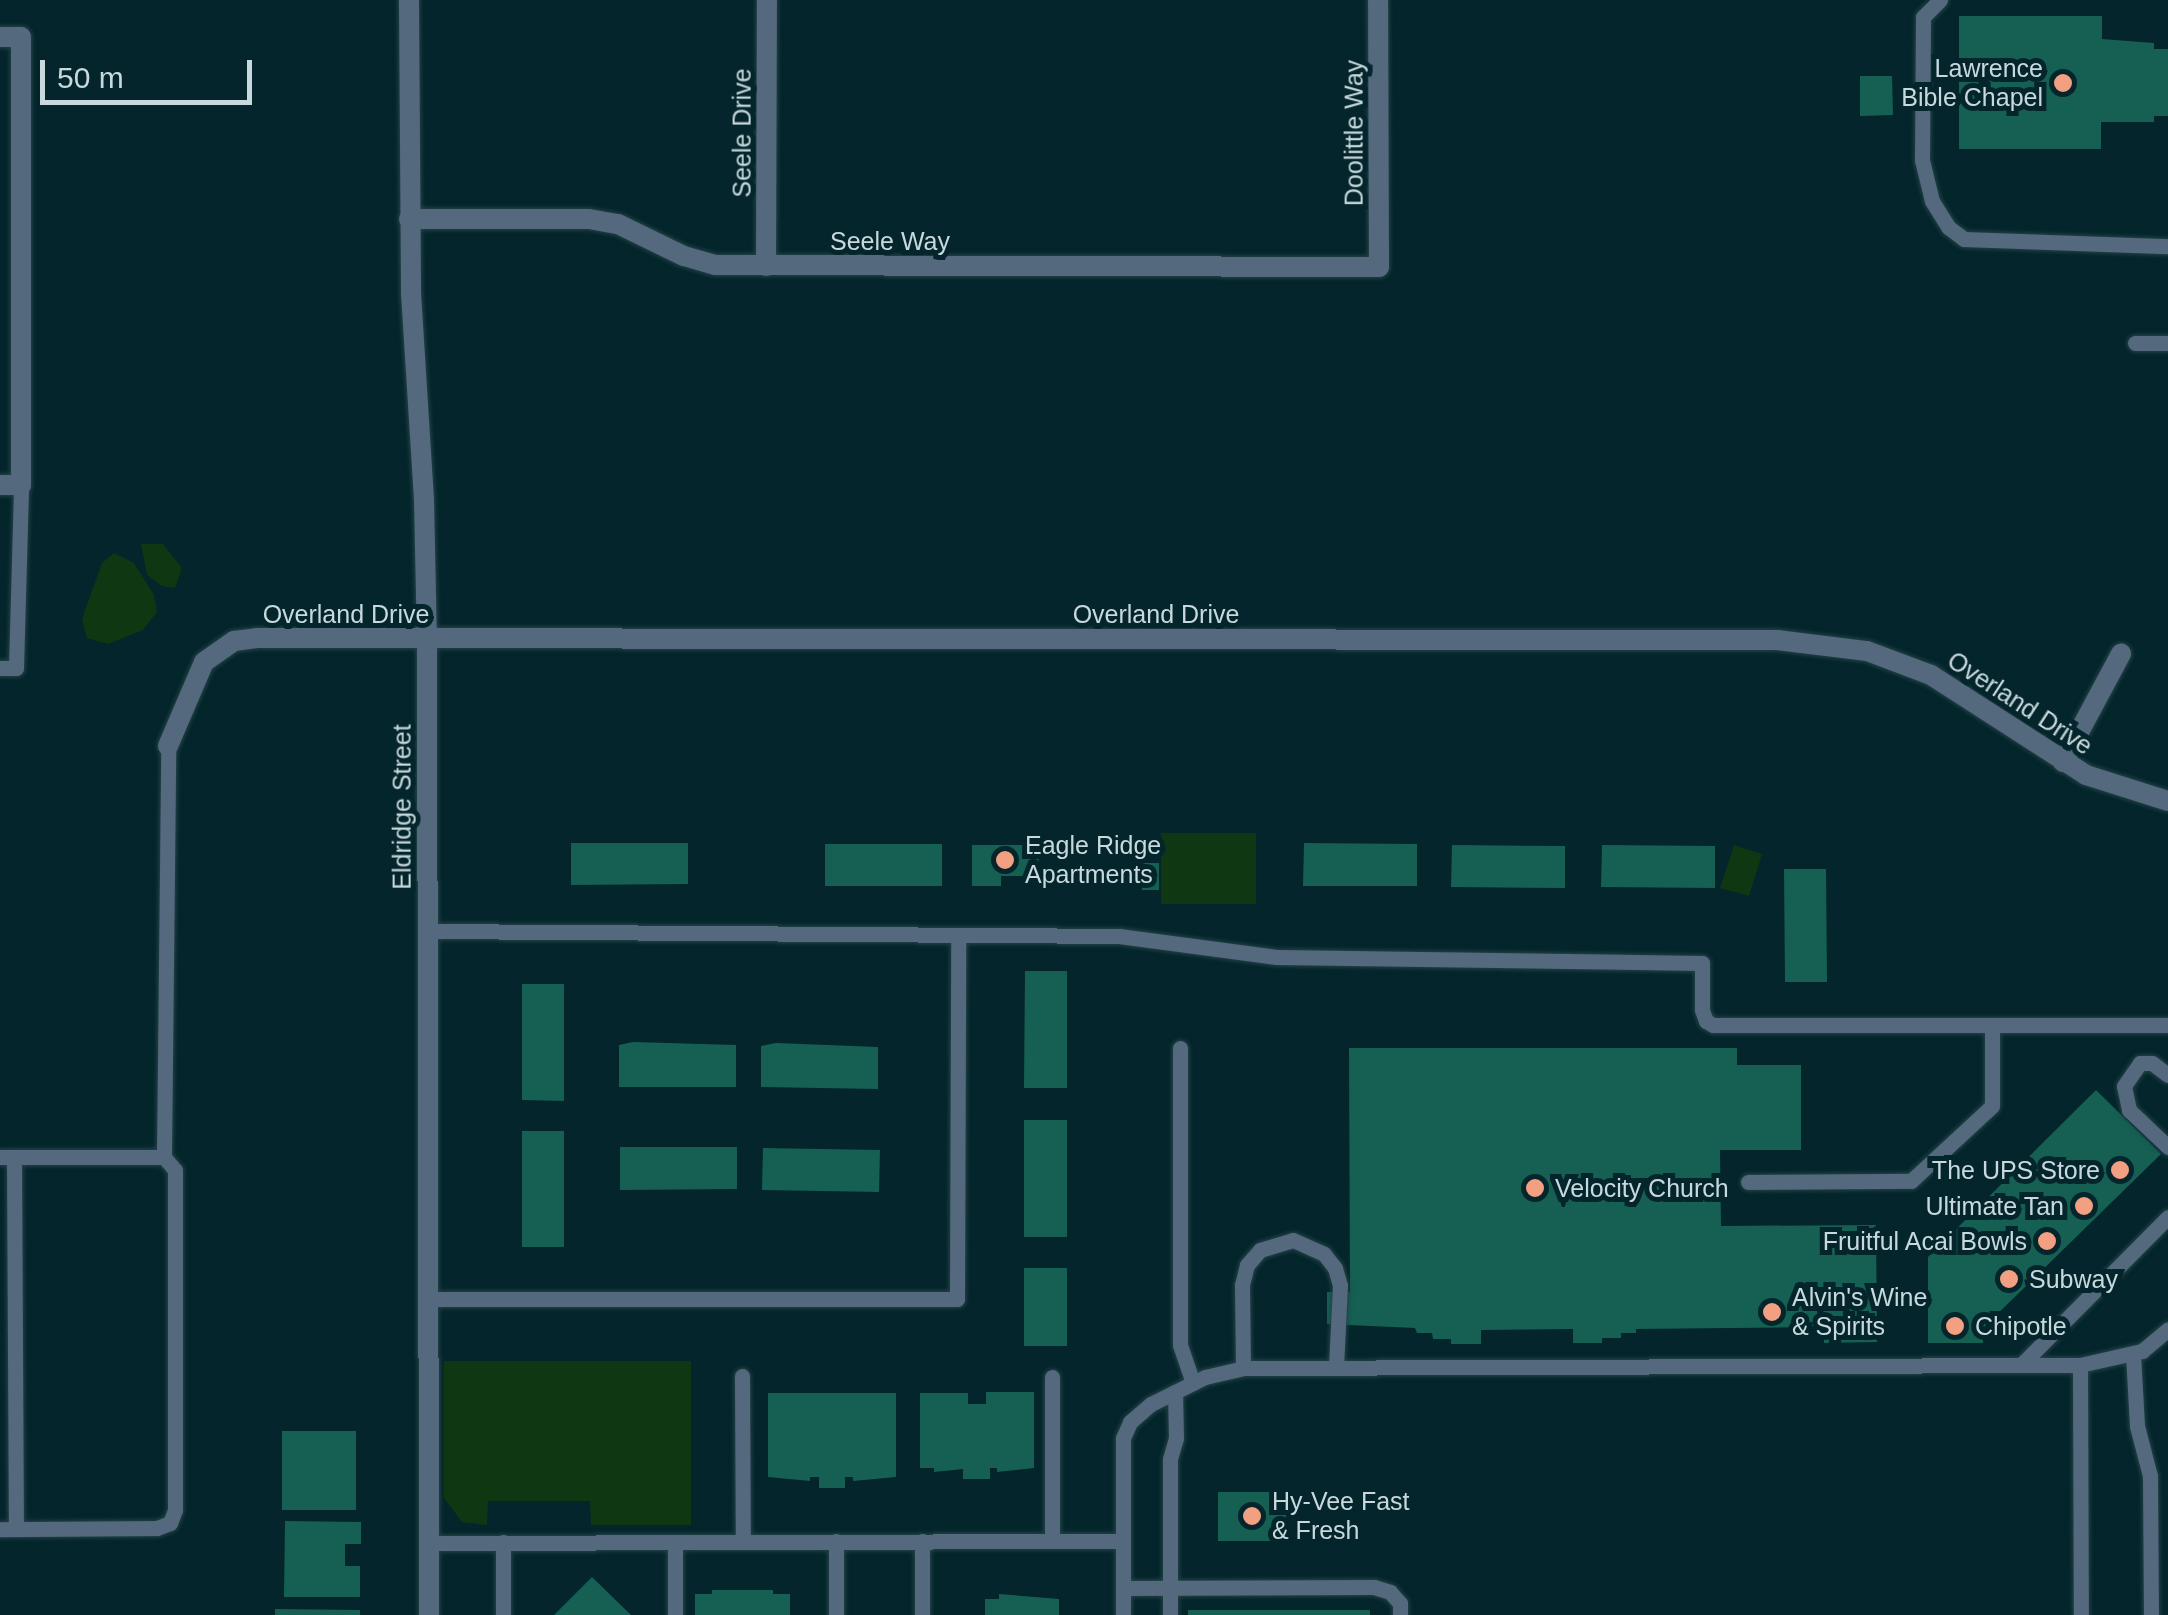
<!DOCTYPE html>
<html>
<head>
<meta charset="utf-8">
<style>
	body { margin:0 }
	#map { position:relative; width:2168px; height:1615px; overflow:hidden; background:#03252b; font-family:Arial,sans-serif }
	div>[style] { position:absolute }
	.green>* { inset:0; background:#0f3812 }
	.building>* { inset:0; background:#156053 }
	.roads { filter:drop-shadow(0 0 2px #234247) drop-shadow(0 0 2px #234247) }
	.lane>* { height:15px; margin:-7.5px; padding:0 7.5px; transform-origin:7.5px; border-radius:7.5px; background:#54697e }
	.street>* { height:20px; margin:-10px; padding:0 10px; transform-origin:10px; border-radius:10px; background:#54697e }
	.dots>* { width:28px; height:28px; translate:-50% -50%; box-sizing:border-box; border:5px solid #03252b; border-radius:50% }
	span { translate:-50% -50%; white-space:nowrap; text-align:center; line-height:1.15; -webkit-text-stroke:10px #03252b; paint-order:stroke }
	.poi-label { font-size:25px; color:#c8d9dd }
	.right { translate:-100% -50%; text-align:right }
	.left { translate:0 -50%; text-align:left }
	.street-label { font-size:25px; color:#c8d9dd }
	.scale { position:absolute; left:40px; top:60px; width:212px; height:45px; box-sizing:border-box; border:5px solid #c8d9dd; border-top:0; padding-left:12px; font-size:30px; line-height:35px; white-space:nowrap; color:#c8d9dd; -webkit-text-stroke:8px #03252b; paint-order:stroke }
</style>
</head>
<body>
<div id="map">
	<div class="green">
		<div style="clip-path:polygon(141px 544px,163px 544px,182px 568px,175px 588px,162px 586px,147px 575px)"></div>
		<div style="clip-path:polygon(114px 553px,134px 563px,154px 595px,157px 612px,143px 630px,108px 644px,87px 638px,82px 619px,102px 563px)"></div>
		<div style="clip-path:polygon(1161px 833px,1256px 833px,1256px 904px,1161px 904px)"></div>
		<div style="clip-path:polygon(1734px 845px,1762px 854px,1749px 896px,1720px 888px)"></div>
		<div style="clip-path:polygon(444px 1361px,691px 1361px,691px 1525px,591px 1525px,590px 1501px,488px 1501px,487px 1525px,462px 1522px,444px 1498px)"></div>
	</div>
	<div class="building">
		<div style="clip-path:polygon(1959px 16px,2102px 16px,2102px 39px,2154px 43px,2154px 49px,2168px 49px,2168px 116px,2154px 116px,2154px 122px,2101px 122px,2101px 149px,1959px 149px)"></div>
		<div style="clip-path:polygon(1860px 76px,1892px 76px,1893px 115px,1860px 116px)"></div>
		<div style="clip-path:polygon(571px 843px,688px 843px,688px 884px,571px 885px)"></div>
		<div style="clip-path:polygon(1304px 843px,1417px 844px,1417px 886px,1303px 886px)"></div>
		<div style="clip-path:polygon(825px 844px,942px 844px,942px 886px,825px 886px)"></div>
		<div style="clip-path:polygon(972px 845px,1039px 845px,1039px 876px,1001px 876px,1001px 886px,972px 886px)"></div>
		<div style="clip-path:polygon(1452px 845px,1565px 846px,1565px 888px,1451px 887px)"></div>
		<div style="clip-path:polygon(1602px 845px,1715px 846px,1715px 888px,1601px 887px)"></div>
		<div style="clip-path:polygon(1142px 863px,1159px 863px,1159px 890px,1142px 890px)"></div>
		<div style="clip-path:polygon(1784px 869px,1826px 869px,1827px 982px,1785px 982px)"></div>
		<div style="clip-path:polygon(1025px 971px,1067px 971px,1067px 1088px,1024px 1088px)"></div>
		<div style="clip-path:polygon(522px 984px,564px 984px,564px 1101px,522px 1100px)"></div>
		<div style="clip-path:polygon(633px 1042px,736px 1045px,736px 1087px,619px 1087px,619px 1045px)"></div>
		<div style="clip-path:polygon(776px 1043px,878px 1047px,878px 1089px,761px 1087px,761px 1046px)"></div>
		<div style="clip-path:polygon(1349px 1048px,1737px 1048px,1737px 1065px,1801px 1065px,1801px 1150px,1720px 1150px,1721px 1226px,1876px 1225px,1877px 1342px,1824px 1343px,1823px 1327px,1636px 1329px,1636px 1333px,1621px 1333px,1621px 1338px,1602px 1338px,1602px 1343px,1573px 1343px,1573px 1329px,1481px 1330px,1481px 1344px,1451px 1344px,1451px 1339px,1433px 1339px,1432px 1333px,1417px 1333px,1415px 1328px,1327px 1324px,1327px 1292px,1350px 1292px)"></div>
		<div style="clip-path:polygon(2096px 1090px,2161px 1154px,1983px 1328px,1983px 1343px,1928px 1343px,1928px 1257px)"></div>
		<div style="clip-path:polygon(1024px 1120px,1067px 1120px,1067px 1237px,1024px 1237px)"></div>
		<div style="clip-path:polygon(522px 1131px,564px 1131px,564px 1247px,522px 1247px)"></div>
		<div style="clip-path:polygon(620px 1147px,737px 1147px,737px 1189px,620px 1190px)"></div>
		<div style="clip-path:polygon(763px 1148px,880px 1150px,879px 1192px,762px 1190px)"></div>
		<div style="clip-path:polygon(1024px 1268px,1067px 1268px,1067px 1346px,1024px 1346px)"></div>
		<div style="clip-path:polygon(986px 1392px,1034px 1392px,1034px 1468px,997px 1472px,997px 1468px,990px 1468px,990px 1479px,963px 1479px,963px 1469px,934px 1472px,934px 1468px,920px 1468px,920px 1393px,968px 1393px,968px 1404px,986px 1404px)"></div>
		<div style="clip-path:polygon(768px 1393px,896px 1393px,896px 1477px,853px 1481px,853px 1477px,845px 1477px,845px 1488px,819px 1488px,819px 1477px,810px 1477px,810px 1481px,768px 1477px)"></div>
		<div style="clip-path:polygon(282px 1431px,356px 1431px,356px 1510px,282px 1510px)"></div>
		<div style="clip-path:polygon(1218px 1492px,1287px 1492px,1287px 1541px,1218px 1541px)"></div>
		<div style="clip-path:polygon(285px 1521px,361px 1522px,361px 1544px,345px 1544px,345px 1566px,360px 1566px,360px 1597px,284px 1597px)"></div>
		<div style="clip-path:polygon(592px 1577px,631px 1615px,554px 1615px)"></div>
		<div style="clip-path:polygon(712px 1590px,773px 1590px,773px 1594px,790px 1594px,790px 1615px,695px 1615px,695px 1594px,712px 1594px)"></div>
		<div style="clip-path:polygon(999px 1594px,1059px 1599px,1059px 1615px,985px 1615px,985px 1599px,999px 1599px)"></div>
		<div style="clip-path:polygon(275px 1609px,360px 1610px,360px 1615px,275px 1615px)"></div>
		<div style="clip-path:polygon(1188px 1610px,1370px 1610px,1370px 1615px,1188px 1615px)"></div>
	</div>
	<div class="roads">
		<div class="lane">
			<div style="left:1940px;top:0;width:24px;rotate:135deg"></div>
			<div style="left:1923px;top:17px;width:143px;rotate:90.4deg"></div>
			<div style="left:1922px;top:160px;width:42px;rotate:76.3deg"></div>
			<div style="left:1932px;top:201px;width:31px;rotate:58deg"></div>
			<div style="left:1948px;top:227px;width:20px;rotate:37deg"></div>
			<div style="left:1964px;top:239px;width:204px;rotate:2deg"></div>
			<div style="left:2135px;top:343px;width:33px"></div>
			<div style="left:0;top:668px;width:16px"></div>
			<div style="left:16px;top:668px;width:183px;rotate:-88.4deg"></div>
			<div style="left:427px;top:931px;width:692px;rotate:0.41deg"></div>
			<div style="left:1119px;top:936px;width:159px;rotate:7.6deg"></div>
			<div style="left:1277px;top:957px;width:425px;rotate:0.8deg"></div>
			<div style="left:1702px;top:963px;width:47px;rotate:90deg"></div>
			<div style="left:1702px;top:1010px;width:12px;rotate:70deg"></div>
			<div style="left:1706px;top:1021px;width:8px;rotate:30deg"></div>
			<div style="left:1713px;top:1025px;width:455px"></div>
			<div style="left:1180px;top:1048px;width:297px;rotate:90deg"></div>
			<div style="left:1180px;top:1345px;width:40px;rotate:71.1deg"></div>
			<div style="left:2168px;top:1075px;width:20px;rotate:-143deg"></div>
			<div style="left:2152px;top:1063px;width:12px;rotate:180deg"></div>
			<div style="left:2140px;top:1063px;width:28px;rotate:125deg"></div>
			<div style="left:2124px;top:1086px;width:25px;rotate:78deg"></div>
			<div style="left:2129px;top:1110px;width:54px;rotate:43.5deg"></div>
			<div style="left:0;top:1157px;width:164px"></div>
			<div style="left:164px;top:1157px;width:17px;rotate:50deg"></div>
			<div style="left:175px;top:1170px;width:340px;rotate:90deg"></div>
			<div style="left:175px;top:1510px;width:14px;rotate:111deg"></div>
			<div style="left:170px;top:1523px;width:14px;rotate:159deg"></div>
			<div style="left:157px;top:1528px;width:157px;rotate:179.6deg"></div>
			<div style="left:14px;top:1157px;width:372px;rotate:89.7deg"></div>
			<div style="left:164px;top:1157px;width:411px;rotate:-89.4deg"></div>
			<div style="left:1748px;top:1182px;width:163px;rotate:-0.4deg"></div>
			<div style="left:1911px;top:1181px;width:110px;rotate:-42.8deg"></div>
			<div style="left:1992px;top:1106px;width:81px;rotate:-90deg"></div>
			<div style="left:428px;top:1299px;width:529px"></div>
			<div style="left:957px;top:1299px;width:364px;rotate:-89.8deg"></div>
			<div style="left:2133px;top:1354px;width:72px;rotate:86.8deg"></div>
			<div style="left:2137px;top:1426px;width:52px;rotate:75.4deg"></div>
			<div style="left:2150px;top:1476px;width:139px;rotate:89.6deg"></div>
			<div style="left:2022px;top:1364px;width:207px;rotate:-45.2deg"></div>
			<div style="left:2080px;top:1365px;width:250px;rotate:89.8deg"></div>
			<div style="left:1243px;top:1368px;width:83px;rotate:-90.7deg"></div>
			<div style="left:1242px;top:1285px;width:21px;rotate:-76deg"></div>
			<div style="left:1247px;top:1265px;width:20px;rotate:-49deg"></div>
			<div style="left:1260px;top:1250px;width:34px;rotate:-17deg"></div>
			<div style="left:1293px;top:1240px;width:34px;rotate:24deg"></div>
			<div style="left:1324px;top:1254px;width:18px;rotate:52deg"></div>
			<div style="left:1335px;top:1268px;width:18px;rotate:74deg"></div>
			<div style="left:1340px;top:1285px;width:82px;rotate:92.8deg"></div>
			<div style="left:742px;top:1376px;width:166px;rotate:89.7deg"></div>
			<div style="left:1052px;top:1377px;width:164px;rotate:90deg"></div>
			<div style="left:922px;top:1541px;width:74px;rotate:90deg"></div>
			<div style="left:503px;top:1542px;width:73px;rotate:90deg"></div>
			<div style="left:675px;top:1542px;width:73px;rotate:90deg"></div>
			<div style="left:429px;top:1543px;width:694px;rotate:-0.17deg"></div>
			<div style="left:1123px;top:1588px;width:251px;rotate:-0.2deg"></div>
			<div style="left:1374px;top:1587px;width:17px;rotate:17deg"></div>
			<div style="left:1390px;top:1592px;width:15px;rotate:48deg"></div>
			<div style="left:1400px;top:1603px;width:12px;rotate:90deg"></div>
			<div style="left:836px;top:1615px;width:74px;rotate:-90deg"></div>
			<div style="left:1123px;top:1615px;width:177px;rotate:-90deg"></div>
			<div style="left:1123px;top:1438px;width:17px;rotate:-66deg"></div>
			<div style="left:1130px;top:1422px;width:28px;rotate:-41deg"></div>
			<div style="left:1151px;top:1404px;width:60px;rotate:-26.6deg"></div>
			<div style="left:1205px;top:1377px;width:39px;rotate:-13deg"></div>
			<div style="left:1243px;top:1368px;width:837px;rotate:-0.21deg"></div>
			<div style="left:2080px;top:1365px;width:64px;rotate:-12.7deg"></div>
			<div style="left:2142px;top:1351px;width:34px;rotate:-40deg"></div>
			<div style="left:1170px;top:1615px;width:156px;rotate:-90deg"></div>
			<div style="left:1170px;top:1459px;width:22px;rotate:-74deg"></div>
			<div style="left:1176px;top:1438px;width:46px;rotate:-91.2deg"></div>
		</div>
		<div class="street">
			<div style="left:409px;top:0;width:293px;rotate:89.6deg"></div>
			<div style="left:411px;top:293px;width:207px;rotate:86.4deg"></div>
			<div style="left:424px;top:500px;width:138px;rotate:88.8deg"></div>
			<div style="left:427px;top:638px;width:977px;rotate:89.88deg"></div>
			<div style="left:0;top:37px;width:21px"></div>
			<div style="left:21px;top:37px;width:448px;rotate:90deg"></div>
			<div style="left:21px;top:485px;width:21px;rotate:180deg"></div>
			<div style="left:409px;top:219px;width:180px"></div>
			<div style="left:589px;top:219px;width:29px;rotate:10deg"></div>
			<div style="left:618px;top:224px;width:73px;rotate:25.9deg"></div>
			<div style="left:684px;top:256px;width:32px;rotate:16deg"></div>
			<div style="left:715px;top:265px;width:664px;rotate:0.17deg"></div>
			<div style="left:1379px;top:267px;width:267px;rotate:-90.2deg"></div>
			<div style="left:766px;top:266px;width:266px;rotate:-89.8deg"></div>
			<div style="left:168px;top:746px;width:91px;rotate:-66.8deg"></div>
			<div style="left:204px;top:662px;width:37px;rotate:-35deg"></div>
			<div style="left:234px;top:641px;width:23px;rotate:-7deg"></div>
			<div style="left:257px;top:638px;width:1520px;rotate:0.08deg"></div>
			<div style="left:1777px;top:640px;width:91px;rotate:7deg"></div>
			<div style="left:1867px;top:651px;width:68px;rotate:20.6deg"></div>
			<div style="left:1931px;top:675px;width:184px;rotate:32.8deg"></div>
			<div style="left:2086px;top:775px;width:86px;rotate:17.6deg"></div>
			<div style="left:2063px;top:762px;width:123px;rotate:-61.8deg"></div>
		</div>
	</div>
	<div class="dots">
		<div style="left:2063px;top:83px;background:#f2a081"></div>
		<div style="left:1005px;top:860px;background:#f2a081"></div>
		<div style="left:2120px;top:1170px;background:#f2a081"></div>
		<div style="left:1535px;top:1188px;background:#f2a081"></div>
		<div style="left:2084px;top:1206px;background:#f2a081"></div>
		<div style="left:2047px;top:1241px;background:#f2a081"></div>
		<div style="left:2009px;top:1279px;background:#f2a081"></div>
		<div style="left:1772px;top:1312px;background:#f2a081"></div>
		<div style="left:1955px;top:1326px;background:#f2a081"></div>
		<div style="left:1252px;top:1516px;background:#f2a081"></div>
	</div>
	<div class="poi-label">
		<span class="right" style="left:2043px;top:83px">Lawrence<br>Bible Chapel</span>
		<span class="left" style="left:1025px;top:860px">Eagle Ridge<br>Apartments</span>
		<span class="right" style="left:2100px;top:1170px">The UPS Store</span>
		<span class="left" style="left:1555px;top:1188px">Velocity Church</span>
		<span class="right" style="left:2064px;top:1206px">Ultimate Tan</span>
		<span class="right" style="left:2027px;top:1241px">Fruitful Acai Bowls</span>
		<span class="left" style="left:2029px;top:1279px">Subway</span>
		<span class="left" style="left:1792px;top:1312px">Alvin's Wine<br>&amp; Spirits</span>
		<span class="left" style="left:1975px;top:1326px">Chipotle</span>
		<span class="left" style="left:1272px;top:1516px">Hy-Vee Fast<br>&amp; Fresh</span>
	</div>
	<div class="street-label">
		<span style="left:742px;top:133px;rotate:-90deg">Seele Drive</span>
		<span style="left:1354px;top:133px;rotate:-90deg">Doolittle Way</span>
		<span style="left:890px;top:241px">Seele Way</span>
		<span style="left:346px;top:614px">Overland Drive</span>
		<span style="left:1156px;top:614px">Overland Drive</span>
		<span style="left:2020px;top:703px;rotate:33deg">Overland Drive</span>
		<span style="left:402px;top:807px;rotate:-90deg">Eldridge Street</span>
	</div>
	<div class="scale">50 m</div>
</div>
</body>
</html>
